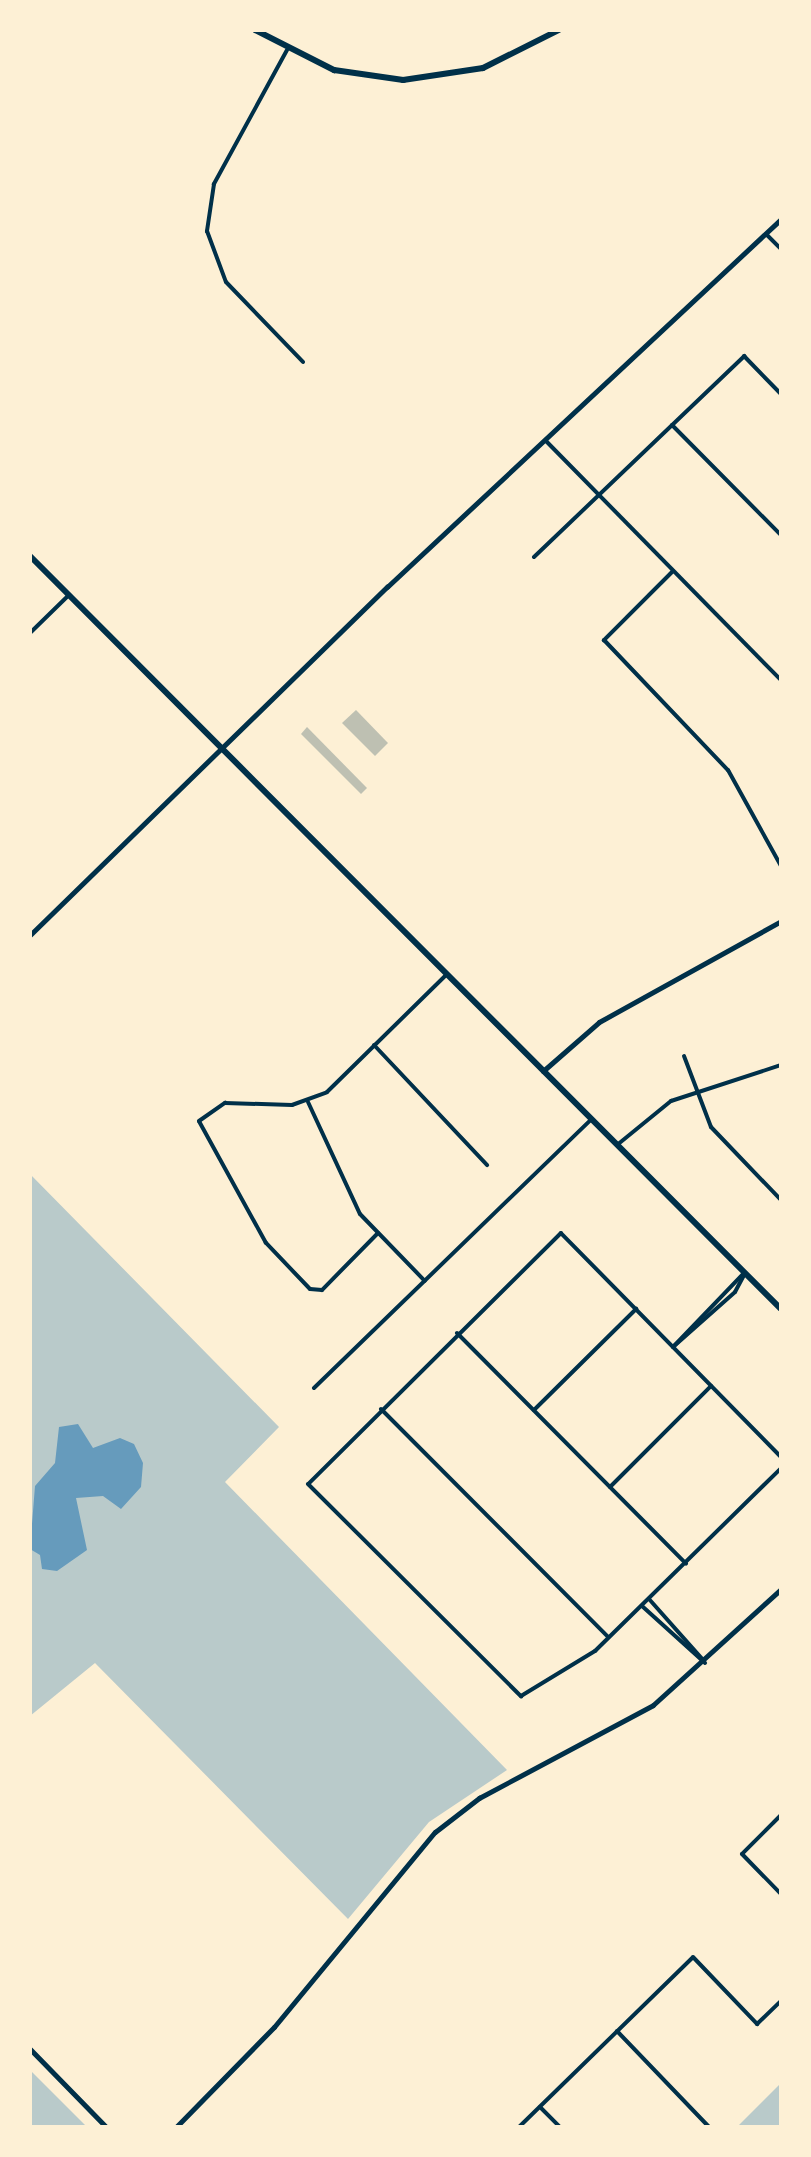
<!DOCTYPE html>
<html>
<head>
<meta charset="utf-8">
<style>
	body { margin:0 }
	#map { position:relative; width:811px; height:2157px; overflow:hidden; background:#fdf0d5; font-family:"Noto Sans",sans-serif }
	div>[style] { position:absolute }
	.green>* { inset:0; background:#b9caca }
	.water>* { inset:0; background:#669bbc }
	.building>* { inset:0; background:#bec0b2 }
	.minor>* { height:4px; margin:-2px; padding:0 2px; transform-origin:2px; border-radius:2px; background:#003049 }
	.tertiary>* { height:5px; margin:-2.5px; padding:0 2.5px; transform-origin:2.5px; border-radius:2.5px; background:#003049 }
	.secondary>* { height:6px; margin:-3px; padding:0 3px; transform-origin:3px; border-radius:3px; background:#003049 }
	.primary>* { height:6px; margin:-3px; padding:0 3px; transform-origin:3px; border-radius:3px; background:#003049 }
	span { translate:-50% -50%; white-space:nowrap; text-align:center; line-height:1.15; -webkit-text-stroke:6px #fdf0d5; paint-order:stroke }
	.frame { position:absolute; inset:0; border:32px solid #fdf0d5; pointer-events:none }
</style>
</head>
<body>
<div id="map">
	<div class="green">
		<div style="clip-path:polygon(30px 1174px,279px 1427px,225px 1482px,507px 1770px,429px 1822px,348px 1919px,95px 1663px,30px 1716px)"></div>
		<div style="clip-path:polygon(30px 2070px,87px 2127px,30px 2127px)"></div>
		<div style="clip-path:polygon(781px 2083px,781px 2127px,738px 2127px,738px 2126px)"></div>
	</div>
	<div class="water">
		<div style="clip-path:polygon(78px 1424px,93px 1448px,120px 1438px,134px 1444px,143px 1463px,141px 1487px,121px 1509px,103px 1496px,76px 1498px,87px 1550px,57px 1571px,42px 1569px,40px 1555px,30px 1549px,35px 1486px,55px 1463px,59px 1427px)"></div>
	</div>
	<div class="building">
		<div style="clip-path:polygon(356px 710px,388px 743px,375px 756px,342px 723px)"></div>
		<div style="clip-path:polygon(307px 727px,367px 788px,361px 794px,301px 734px)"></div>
	</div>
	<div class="minor">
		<div style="left:287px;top:50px;width:153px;rotate:118.6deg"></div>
		<div style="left:214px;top:184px;width:48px;rotate:98.5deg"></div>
		<div style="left:207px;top:231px;width:54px;rotate:69.6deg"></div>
		<div style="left:226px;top:282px;width:111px;rotate:46.1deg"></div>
		<div style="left:766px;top:234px;width:21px;rotate:45deg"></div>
		<div style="left:672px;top:425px;width:155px;rotate:45.3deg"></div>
		<div style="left:546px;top:441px;width:335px;rotate:45.5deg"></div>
		<div style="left:534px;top:557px;width:291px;rotate:-43.7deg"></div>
		<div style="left:744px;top:356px;width:53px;rotate:45.8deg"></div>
		<div style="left:673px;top:571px;width:98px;rotate:135deg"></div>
		<div style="left:604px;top:640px;width:180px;rotate:46.4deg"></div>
		<div style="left:728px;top:770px;width:110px;rotate:61.1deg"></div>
		<div style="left:30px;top:633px;width:54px;rotate:-44.3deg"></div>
		<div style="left:374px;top:1045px;width:165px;rotate:46.7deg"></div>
		<div style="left:684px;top:1056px;width:76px;rotate:69.2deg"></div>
		<div style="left:711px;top:1127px;width:101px;rotate:46.2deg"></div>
		<div style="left:308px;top:1102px;width:123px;rotate:65.1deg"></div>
		<div style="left:360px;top:1214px;width:93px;rotate:45.9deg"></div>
		<div style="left:617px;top:1145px;width:70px;rotate:-39.2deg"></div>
		<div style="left:671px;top:1101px;width:116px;rotate:-18.1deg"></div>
		<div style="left:378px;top:1233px;width:80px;rotate:134.5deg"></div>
		<div style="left:322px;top:1290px;width:12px;rotate:-175deg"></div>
		<div style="left:310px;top:1289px;width:64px;rotate:-133.7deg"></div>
		<div style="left:266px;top:1243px;width:139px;rotate:-118.8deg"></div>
		<div style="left:199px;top:1121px;width:32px;rotate:-35deg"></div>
		<div style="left:225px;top:1103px;width:67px;rotate:1.7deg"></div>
		<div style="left:292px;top:1105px;width:37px;rotate:-20deg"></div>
		<div style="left:327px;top:1092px;width:168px;rotate:-44.5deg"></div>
		<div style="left:457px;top:1333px;width:325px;rotate:45.2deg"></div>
		<div style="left:673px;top:1347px;width:83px;rotate:-41.6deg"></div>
		<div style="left:735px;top:1292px;width:21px;rotate:-62deg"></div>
		<div style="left:673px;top:1347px;width:101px;rotate:-46.2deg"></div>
		<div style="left:314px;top:1388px;width:385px;rotate:-44.1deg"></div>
		<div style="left:381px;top:1409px;width:322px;rotate:45.1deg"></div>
		<div style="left:534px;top:1410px;width:144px;rotate:-44.7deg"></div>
		<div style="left:781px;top:1457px;width:314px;rotate:-134.5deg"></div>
		<div style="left:561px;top:1233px;width:356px;rotate:135.2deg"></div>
		<div style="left:308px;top:1484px;width:301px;rotate:44.9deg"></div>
		<div style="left:521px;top:1696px;width:87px;rotate:-31.3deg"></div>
		<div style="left:595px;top:1651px;width:261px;rotate:-44.5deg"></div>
		<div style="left:610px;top:1487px;width:143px;rotate:-45deg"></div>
		<div style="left:649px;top:1599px;width:83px;rotate:48.4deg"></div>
		<div style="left:642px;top:1606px;width:85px;rotate:42.1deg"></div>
		<div style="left:781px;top:1815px;width:55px;rotate:135deg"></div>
		<div style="left:742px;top:1854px;width:56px;rotate:45.7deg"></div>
		<div style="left:617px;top:2031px;width:133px;rotate:46.2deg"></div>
		<div style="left:540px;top:2107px;width:28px;rotate:45deg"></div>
		<div style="left:519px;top:2127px;width:243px;rotate:-44.3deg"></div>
		<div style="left:693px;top:1957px;width:93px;rotate:46.3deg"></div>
		<div style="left:757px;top:2024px;width:33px;rotate:-44deg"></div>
	</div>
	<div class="tertiary">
		<div style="left:30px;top:935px;width:499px;rotate:-44.3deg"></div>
		<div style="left:387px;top:587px;width:539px;rotate:-43.05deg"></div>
		<div style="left:543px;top:1071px;width:74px;rotate:-41.2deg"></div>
		<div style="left:599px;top:1022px;width:208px;rotate:-29deg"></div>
		<div style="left:30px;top:2049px;width:109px;rotate:45.7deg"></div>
		<div style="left:176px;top:2127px;width:140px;rotate:-45.6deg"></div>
		<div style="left:274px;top:2027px;width:253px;rotate:-50.5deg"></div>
		<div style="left:435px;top:1832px;width:56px;rotate:-37.7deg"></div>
		<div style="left:479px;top:1798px;width:197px;rotate:-28.1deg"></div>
		<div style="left:653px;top:1705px;width:173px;rotate:-42.2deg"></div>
	</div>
	<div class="secondary">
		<div style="left:255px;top:30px;width:89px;rotate:26.9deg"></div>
		<div style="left:334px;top:70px;width:70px;rotate:8.2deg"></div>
		<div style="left:403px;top:80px;width:81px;rotate:-8.5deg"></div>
		<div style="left:483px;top:68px;width:85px;rotate:-26.6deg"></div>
	</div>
	<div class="primary">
		<div style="left:30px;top:556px;width:1063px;rotate:45.08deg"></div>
	</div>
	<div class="frame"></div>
</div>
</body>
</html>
